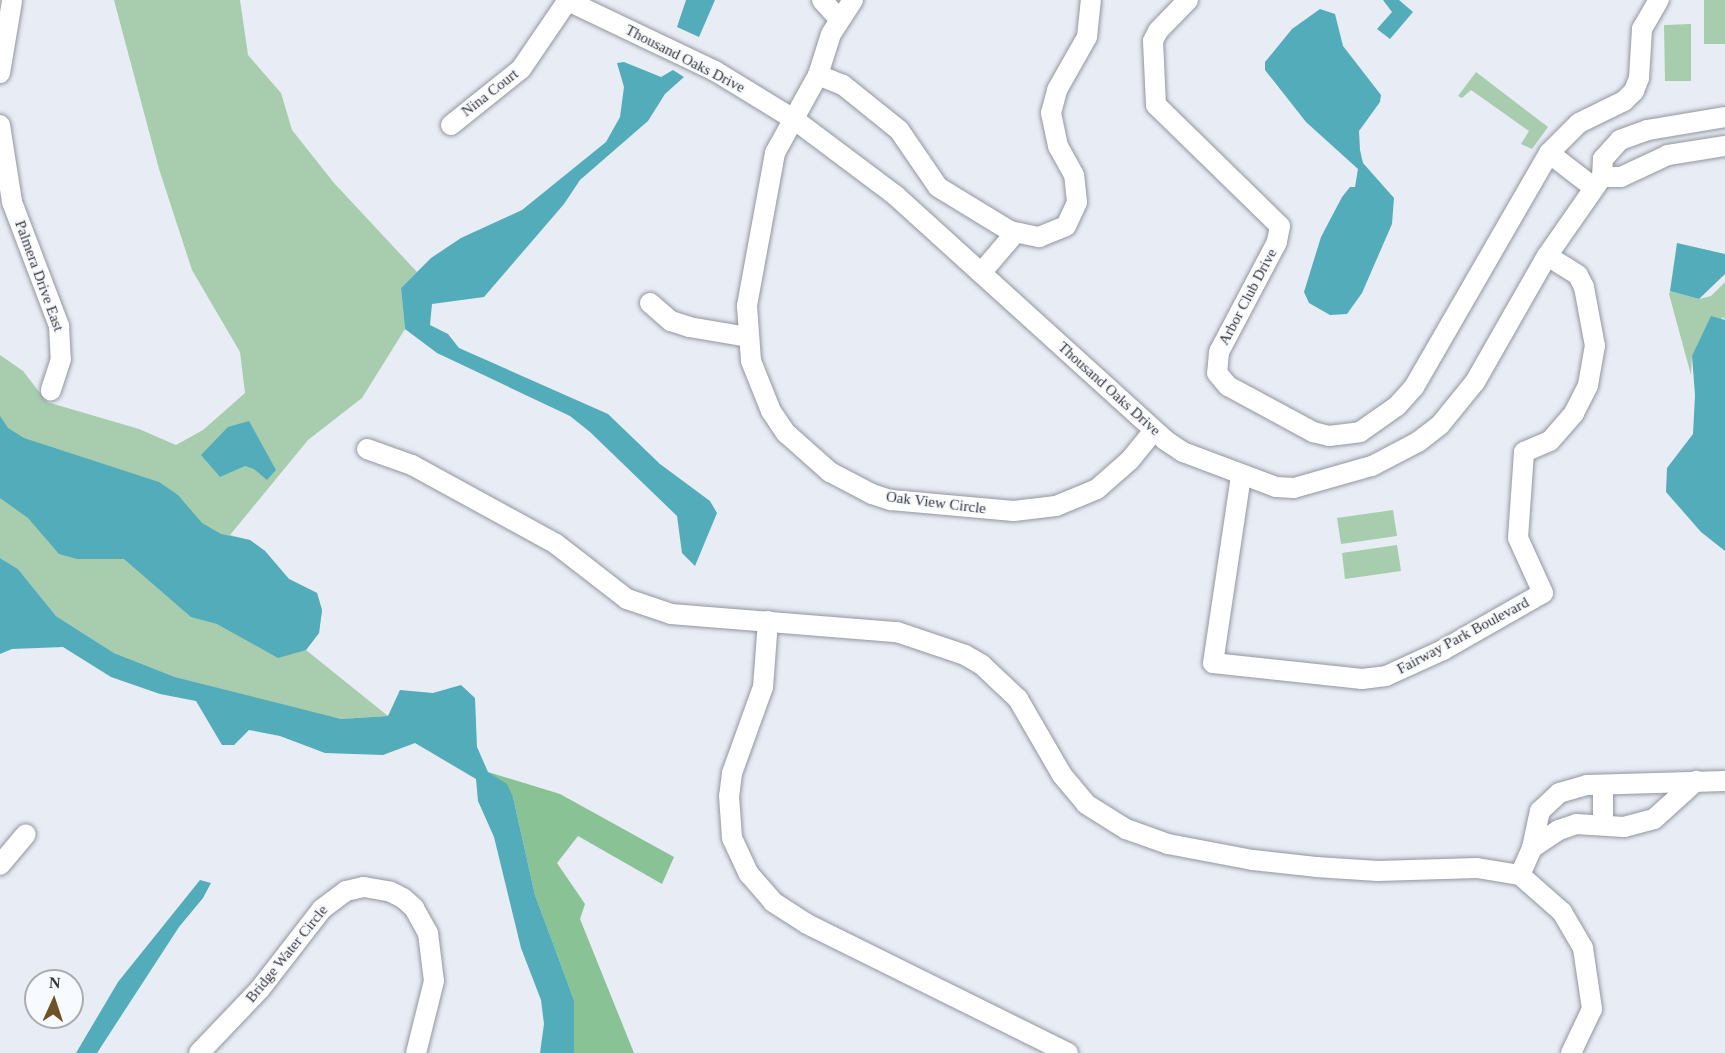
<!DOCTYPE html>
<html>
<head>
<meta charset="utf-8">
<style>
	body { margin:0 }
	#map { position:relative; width:1725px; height:1053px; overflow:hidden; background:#e8ecf5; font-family:Georgia,serif }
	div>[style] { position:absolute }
	.green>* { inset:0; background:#a7cdae }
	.forest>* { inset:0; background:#88c295 }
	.water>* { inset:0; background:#53acb9 }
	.roads { filter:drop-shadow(0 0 2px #92969e) drop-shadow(0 0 2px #92969e) }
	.street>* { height:20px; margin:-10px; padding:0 10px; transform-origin:10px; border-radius:10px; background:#fff }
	span { translate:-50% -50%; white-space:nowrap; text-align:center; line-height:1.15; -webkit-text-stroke:4.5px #f7faff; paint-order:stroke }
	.street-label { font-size:15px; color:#35363a }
	.north { position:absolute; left:24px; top:969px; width:60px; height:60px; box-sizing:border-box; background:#f7faff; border:2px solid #a9acb0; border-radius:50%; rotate:3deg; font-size:16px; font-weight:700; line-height:24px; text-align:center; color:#35363a }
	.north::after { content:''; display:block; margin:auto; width:21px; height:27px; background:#6d5325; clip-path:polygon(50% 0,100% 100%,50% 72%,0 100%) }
</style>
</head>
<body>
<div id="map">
	<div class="green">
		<div style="clip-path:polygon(114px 0,240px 0,248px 55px,281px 93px,292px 130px,334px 183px,417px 272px,401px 288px,405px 329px,362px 398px,308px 440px,230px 535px,250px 540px,265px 551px,289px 579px,317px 593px,322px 610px,319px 633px,306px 650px,388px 716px,341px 719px,308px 712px,175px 677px,114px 653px,56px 616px,18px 569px,0 558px,0 355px,23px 371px,47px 402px,139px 429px,176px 445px,203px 430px,245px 393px,240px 352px,192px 270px,159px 169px)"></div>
		<div style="clip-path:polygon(1704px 0,1725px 0,1725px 44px,1704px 44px)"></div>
		<div style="clip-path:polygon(1691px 24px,1691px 81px,1665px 81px,1664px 25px)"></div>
		<div style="clip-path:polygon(1476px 72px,1548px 127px,1532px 149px,1521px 144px,1529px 131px,1471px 90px,1462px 98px,1458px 96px)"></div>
		<div style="clip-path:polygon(1725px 282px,1725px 320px,1723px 317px,1692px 356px,1691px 375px,1669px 294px,1670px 291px,1699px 299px,1711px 296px)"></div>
		<div style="clip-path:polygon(1393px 510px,1397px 536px,1341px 544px,1337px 518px)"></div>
		<div style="clip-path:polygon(1397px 545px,1401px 571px,1345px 579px,1342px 553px)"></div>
	</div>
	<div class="forest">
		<div style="clip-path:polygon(488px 772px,560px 794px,674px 857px,662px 884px,578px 836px,557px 863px,585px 904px,580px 919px,634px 1053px,574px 1053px,574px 1000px,535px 895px,513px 797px)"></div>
	</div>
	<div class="water">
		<div style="clip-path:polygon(686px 0,715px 0,699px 37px,677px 27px)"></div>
		<div style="clip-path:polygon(1383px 0,1399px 0,1413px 12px,1390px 39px,1377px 29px,1392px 12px)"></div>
		<div style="clip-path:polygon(1320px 9px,1335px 14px,1343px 46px,1381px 95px,1380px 102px,1359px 131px,1360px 150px,1363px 163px,1394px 198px,1392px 224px,1362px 293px,1347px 314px,1330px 315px,1309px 303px,1304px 292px,1321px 237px,1342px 197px,1350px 187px,1355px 187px,1358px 169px,1306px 122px,1265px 70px,1265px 62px,1292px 29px)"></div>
		<div style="clip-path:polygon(624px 62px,661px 77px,673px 70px,684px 77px,665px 94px,648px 121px,580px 180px,564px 204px,484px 297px,432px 304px,430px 325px,448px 334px,459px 348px,608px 414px,660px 464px,710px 501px,717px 513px,695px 566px,682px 553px,677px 516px,590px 432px,570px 416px,437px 353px,405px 329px,401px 288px,431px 258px,461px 238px,522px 210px,606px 142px,620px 117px,624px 87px,617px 63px)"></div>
		<div style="clip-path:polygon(1677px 243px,1725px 254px,1725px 274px,1699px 299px,1670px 291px)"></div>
		<div style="clip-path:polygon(1711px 316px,1725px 320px,1725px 551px,1701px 532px,1666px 492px,1667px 468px,1693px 434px,1695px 395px,1692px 356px)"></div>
		<div style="clip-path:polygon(0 416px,8px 428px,24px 438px,159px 482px,178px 495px,202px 523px,221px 534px,250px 540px,265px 551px,289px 579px,317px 593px,322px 610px,319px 633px,306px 650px,278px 658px,217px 624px,191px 617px,124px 559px,77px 559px,59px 554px,28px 518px,0 498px)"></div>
		<div style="clip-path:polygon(249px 421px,276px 470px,267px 480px,254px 469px,245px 466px,220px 477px,201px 455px,228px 427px)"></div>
		<div style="clip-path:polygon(0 558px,18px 569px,56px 616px,114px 653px,175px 677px,341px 719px,388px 716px,400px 690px,433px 693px,461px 685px,475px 698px,477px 747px,488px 772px,507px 784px,513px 797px,535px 895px,574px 1000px,574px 1053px,540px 1053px,544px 1024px,541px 1000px,521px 948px,494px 837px,478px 801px,476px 779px,415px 743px,383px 755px,325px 753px,280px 736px,249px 730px,234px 745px,222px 745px,196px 701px,160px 694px,111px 677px,63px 647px,12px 649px,0 654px)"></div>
		<div style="clip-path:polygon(200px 880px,211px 883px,203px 898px,179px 927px,97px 1053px,76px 1053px,118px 982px)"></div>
	</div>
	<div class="roads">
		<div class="street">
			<div style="left:566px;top:0;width:165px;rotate:25.5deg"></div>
			<div style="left:715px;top:71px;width:94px;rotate:31.5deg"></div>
			<div style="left:795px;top:120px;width:125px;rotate:36.9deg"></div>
			<div style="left:895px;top:195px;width:365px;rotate:42.2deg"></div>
			<div style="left:1165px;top:440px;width:22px;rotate:34deg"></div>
			<div style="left:1183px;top:452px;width:99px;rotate:20.6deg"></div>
			<div style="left:1276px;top:487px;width:18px;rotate:3deg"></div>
			<div style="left:1294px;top:488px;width:81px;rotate:-15.8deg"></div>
			<div style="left:1372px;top:466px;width:52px;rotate:-27.6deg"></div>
			<div style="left:1418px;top:442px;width:28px;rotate:-38deg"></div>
			<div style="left:1440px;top:425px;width:55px;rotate:-50.9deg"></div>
			<div style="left:1475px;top:382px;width:145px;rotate:-60.3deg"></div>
			<div style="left:1547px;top:256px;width:96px;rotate:-55.2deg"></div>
			<div style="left:1602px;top:177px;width:18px;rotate:-87deg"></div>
			<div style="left:1603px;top:159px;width:25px;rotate:-48deg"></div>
			<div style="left:1620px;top:140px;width:30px;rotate:-20deg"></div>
			<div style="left:1648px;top:130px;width:78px;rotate:-9.6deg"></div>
			<div style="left:822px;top:0;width:25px;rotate:48deg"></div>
			<div style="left:853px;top:0;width:40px;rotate:122.9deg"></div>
			<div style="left:831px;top:34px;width:43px;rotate:107.6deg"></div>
			<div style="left:818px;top:75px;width:89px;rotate:118.9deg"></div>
			<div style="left:775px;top:153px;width:156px;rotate:100.4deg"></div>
			<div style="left:747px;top:306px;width:55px;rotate:85.8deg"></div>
			<div style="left:751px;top:361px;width:54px;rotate:68.2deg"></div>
			<div style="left:771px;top:411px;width:27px;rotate:56deg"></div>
			<div style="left:786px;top:433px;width:59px;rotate:41.6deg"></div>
			<div style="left:830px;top:472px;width:47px;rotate:27.6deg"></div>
			<div style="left:872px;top:494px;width:20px;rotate:18deg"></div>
			<div style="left:891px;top:500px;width:123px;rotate:5.1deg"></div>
			<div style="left:1014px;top:511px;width:42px;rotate:-6.8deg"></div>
			<div style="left:1056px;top:506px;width:44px;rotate:-22.5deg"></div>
			<div style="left:1097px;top:489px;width:44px;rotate:-41.3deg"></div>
			<div style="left:1130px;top:460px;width:38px;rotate:-51deg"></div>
			<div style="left:1188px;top:0;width:43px;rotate:134.1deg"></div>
			<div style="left:1158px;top:31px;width:11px;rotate:117deg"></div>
			<div style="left:1153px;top:41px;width:64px;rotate:87.3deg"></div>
			<div style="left:1156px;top:105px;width:173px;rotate:44.3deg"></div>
			<div style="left:1280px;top:226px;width:16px;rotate:101deg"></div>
			<div style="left:1277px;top:242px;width:124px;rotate:117.8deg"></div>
			<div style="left:1219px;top:352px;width:21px;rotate:95deg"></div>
			<div style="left:1217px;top:373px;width:17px;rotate:50deg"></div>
			<div style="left:1228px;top:386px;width:97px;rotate:28.4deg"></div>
			<div style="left:1313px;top:432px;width:16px;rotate:14deg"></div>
			<div style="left:1329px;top:436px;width:31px;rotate:-7deg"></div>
			<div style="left:1360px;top:432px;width:45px;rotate:-35.1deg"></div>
			<div style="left:1397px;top:406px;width:25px;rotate:-48deg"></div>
			<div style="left:1414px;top:387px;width:270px;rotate:-60deg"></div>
			<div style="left:1549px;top:153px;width:42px;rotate:-45deg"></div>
			<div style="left:1579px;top:123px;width:50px;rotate:-26.1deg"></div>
			<div style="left:1624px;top:101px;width:14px;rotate:-45deg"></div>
			<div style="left:1634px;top:91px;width:14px;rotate:-69deg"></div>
			<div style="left:1639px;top:78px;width:49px;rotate:-86.5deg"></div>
			<div style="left:1642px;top:29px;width:34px;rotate:-60deg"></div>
			<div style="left:0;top:73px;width:73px;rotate:-80.5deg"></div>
			<div style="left:818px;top:75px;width:27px;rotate:22deg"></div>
			<div style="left:843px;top:85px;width:72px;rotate:38.8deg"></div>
			<div style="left:899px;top:130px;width:69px;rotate:55.6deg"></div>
			<div style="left:938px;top:187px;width:84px;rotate:31.4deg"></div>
			<div style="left:1010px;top:231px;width:30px;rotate:12deg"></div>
			<div style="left:1039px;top:237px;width:29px;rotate:-22deg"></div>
			<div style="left:1066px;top:226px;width:26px;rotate:-65deg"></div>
			<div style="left:1077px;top:202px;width:27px;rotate:-96deg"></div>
			<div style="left:1074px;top:175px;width:33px;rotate:-119deg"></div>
			<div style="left:1058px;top:146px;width:34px;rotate:-102deg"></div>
			<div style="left:1051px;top:113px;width:24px;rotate:-75deg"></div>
			<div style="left:1057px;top:90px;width:61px;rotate:-60.5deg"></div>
			<div style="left:1087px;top:37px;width:37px;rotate:-84deg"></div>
			<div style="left:0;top:125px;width:78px;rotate:81.1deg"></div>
			<div style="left:12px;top:202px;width:133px;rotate:69.2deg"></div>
			<div style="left:59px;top:326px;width:33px;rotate:87deg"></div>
			<div style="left:61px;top:359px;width:33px;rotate:108deg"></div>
			<div style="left:451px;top:125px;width:90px;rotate:-38.7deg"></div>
			<div style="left:521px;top:69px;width:83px;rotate:-55.7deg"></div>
			<div style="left:1549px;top:153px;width:56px;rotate:37.7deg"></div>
			<div style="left:1602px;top:177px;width:19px"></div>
			<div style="left:1621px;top:177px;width:52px;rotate:-25.1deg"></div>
			<div style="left:1668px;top:155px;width:58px;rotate:-9deg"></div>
			<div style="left:981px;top:273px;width:52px;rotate:-49.6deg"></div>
			<div style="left:650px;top:303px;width:28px;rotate:41deg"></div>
			<div style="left:671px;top:321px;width:19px;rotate:18deg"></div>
			<div style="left:689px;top:327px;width:60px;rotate:9.6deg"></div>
			<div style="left:367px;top:449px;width:48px;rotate:19.6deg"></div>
			<div style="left:412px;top:465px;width:164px;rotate:28.7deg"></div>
			<div style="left:556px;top:544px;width:90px;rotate:37.8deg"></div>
			<div style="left:627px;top:599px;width:46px;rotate:18.8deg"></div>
			<div style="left:671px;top:614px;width:227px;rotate:4.6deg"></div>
			<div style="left:897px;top:632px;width:72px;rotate:18.7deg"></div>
			<div style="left:965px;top:655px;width:20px;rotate:30deg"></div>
			<div style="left:982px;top:665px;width:50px;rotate:43.4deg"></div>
			<div style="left:1018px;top:699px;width:88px;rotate:59.9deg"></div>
			<div style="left:1062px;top:775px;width:38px;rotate:50deg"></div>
			<div style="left:1086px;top:804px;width:47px;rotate:32deg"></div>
			<div style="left:1126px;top:829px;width:45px;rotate:19.7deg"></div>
			<div style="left:1168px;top:844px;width:86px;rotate:10.7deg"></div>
			<div style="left:1253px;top:860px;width:63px;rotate:6.3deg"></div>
			<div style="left:1316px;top:867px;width:62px;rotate:3.7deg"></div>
			<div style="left:1378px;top:871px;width:99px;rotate:-1.7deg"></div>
			<div style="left:1477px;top:868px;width:44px;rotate:9.2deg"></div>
			<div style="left:1520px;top:875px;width:30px;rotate:-66deg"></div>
			<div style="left:1532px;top:848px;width:38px;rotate:-78deg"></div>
			<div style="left:1540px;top:811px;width:26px;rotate:-43deg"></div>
			<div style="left:1559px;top:793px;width:29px;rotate:-16deg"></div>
			<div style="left:1587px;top:785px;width:138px;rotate:-1.7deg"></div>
			<div style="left:1241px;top:476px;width:189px;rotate:98.5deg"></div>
			<div style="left:1213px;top:663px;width:150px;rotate:6.1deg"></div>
			<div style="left:1362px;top:679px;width:24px;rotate:-7deg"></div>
			<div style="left:1386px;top:676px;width:63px;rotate:-24.5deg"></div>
			<div style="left:1443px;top:650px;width:115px;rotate:-29.7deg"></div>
			<div style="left:1543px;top:593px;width:60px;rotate:-114.4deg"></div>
			<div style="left:1518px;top:538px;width:86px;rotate:-86deg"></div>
			<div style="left:1524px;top:452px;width:28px;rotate:-23deg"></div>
			<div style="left:1550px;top:441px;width:37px;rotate:-49deg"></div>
			<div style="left:1574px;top:413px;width:31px;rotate:-63deg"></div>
			<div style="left:1588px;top:385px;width:40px;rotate:-80deg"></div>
			<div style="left:1595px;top:346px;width:60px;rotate:-100.6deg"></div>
			<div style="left:1584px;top:287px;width:13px;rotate:-117deg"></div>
			<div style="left:1578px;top:275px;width:36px;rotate:-148deg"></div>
			<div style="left:768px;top:621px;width:66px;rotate:94.3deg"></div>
			<div style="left:763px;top:687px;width:91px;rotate:109.8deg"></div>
			<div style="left:732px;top:773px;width:23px;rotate:97deg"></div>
			<div style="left:729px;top:796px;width:42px;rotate:85.9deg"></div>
			<div style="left:732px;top:838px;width:40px;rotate:65deg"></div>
			<div style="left:749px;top:874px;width:37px;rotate:49deg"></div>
			<div style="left:773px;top:902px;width:40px;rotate:32.9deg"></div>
			<div style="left:807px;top:924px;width:291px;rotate:26.3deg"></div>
			<div style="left:1603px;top:824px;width:39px;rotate:-90deg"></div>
			<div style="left:1532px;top:848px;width:32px;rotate:-34deg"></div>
			<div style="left:1559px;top:830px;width:18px;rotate:-19deg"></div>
			<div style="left:1576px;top:824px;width:48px;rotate:3.6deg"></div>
			<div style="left:1624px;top:827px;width:31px;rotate:-15deg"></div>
			<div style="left:1654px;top:819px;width:57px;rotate:-42.1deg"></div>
			<div style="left:0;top:865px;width:40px;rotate:-50deg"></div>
			<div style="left:1520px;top:875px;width:56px;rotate:41.4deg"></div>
			<div style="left:1562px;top:912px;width:42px;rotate:59.7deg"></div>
			<div style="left:1583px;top:948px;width:62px;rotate:81.6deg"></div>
			<div style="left:1592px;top:1009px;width:49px;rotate:115.5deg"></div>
			<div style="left:199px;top:1053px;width:88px;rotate:-46.4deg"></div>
			<div style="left:260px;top:989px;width:101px;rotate:-52.2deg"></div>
			<div style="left:322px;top:909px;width:30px;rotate:-37deg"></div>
			<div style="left:346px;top:891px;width:18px;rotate:-13deg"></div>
			<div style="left:364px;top:887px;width:27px;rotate:10deg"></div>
			<div style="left:391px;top:892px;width:13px;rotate:27deg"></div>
			<div style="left:403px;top:898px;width:15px;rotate:42deg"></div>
			<div style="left:414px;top:908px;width:29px;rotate:61deg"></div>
			<div style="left:428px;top:933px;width:48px;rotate:82.9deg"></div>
			<div style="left:434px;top:981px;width:74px;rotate:104deg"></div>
		</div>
	</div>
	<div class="street-label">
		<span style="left:685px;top:59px;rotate:27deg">Thousand Oaks Drive</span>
		<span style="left:490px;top:93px;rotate:-38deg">Nina Court</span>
		<span style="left:39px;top:276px;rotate:70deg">Palmera Drive East</span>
		<span style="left:1248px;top:297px;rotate:-62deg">Arbor Club Drive</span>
		<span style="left:1109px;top:389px;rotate:42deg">Thousand Oaks Drive</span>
		<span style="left:936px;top:503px;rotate:7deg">Oak View Circle</span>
		<span style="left:1463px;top:636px;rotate:-28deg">Fairway Park Boulevard</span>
		<span style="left:287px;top:954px;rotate:-51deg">Bridge Water Circle</span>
	</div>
	<div class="north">N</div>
</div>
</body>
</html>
